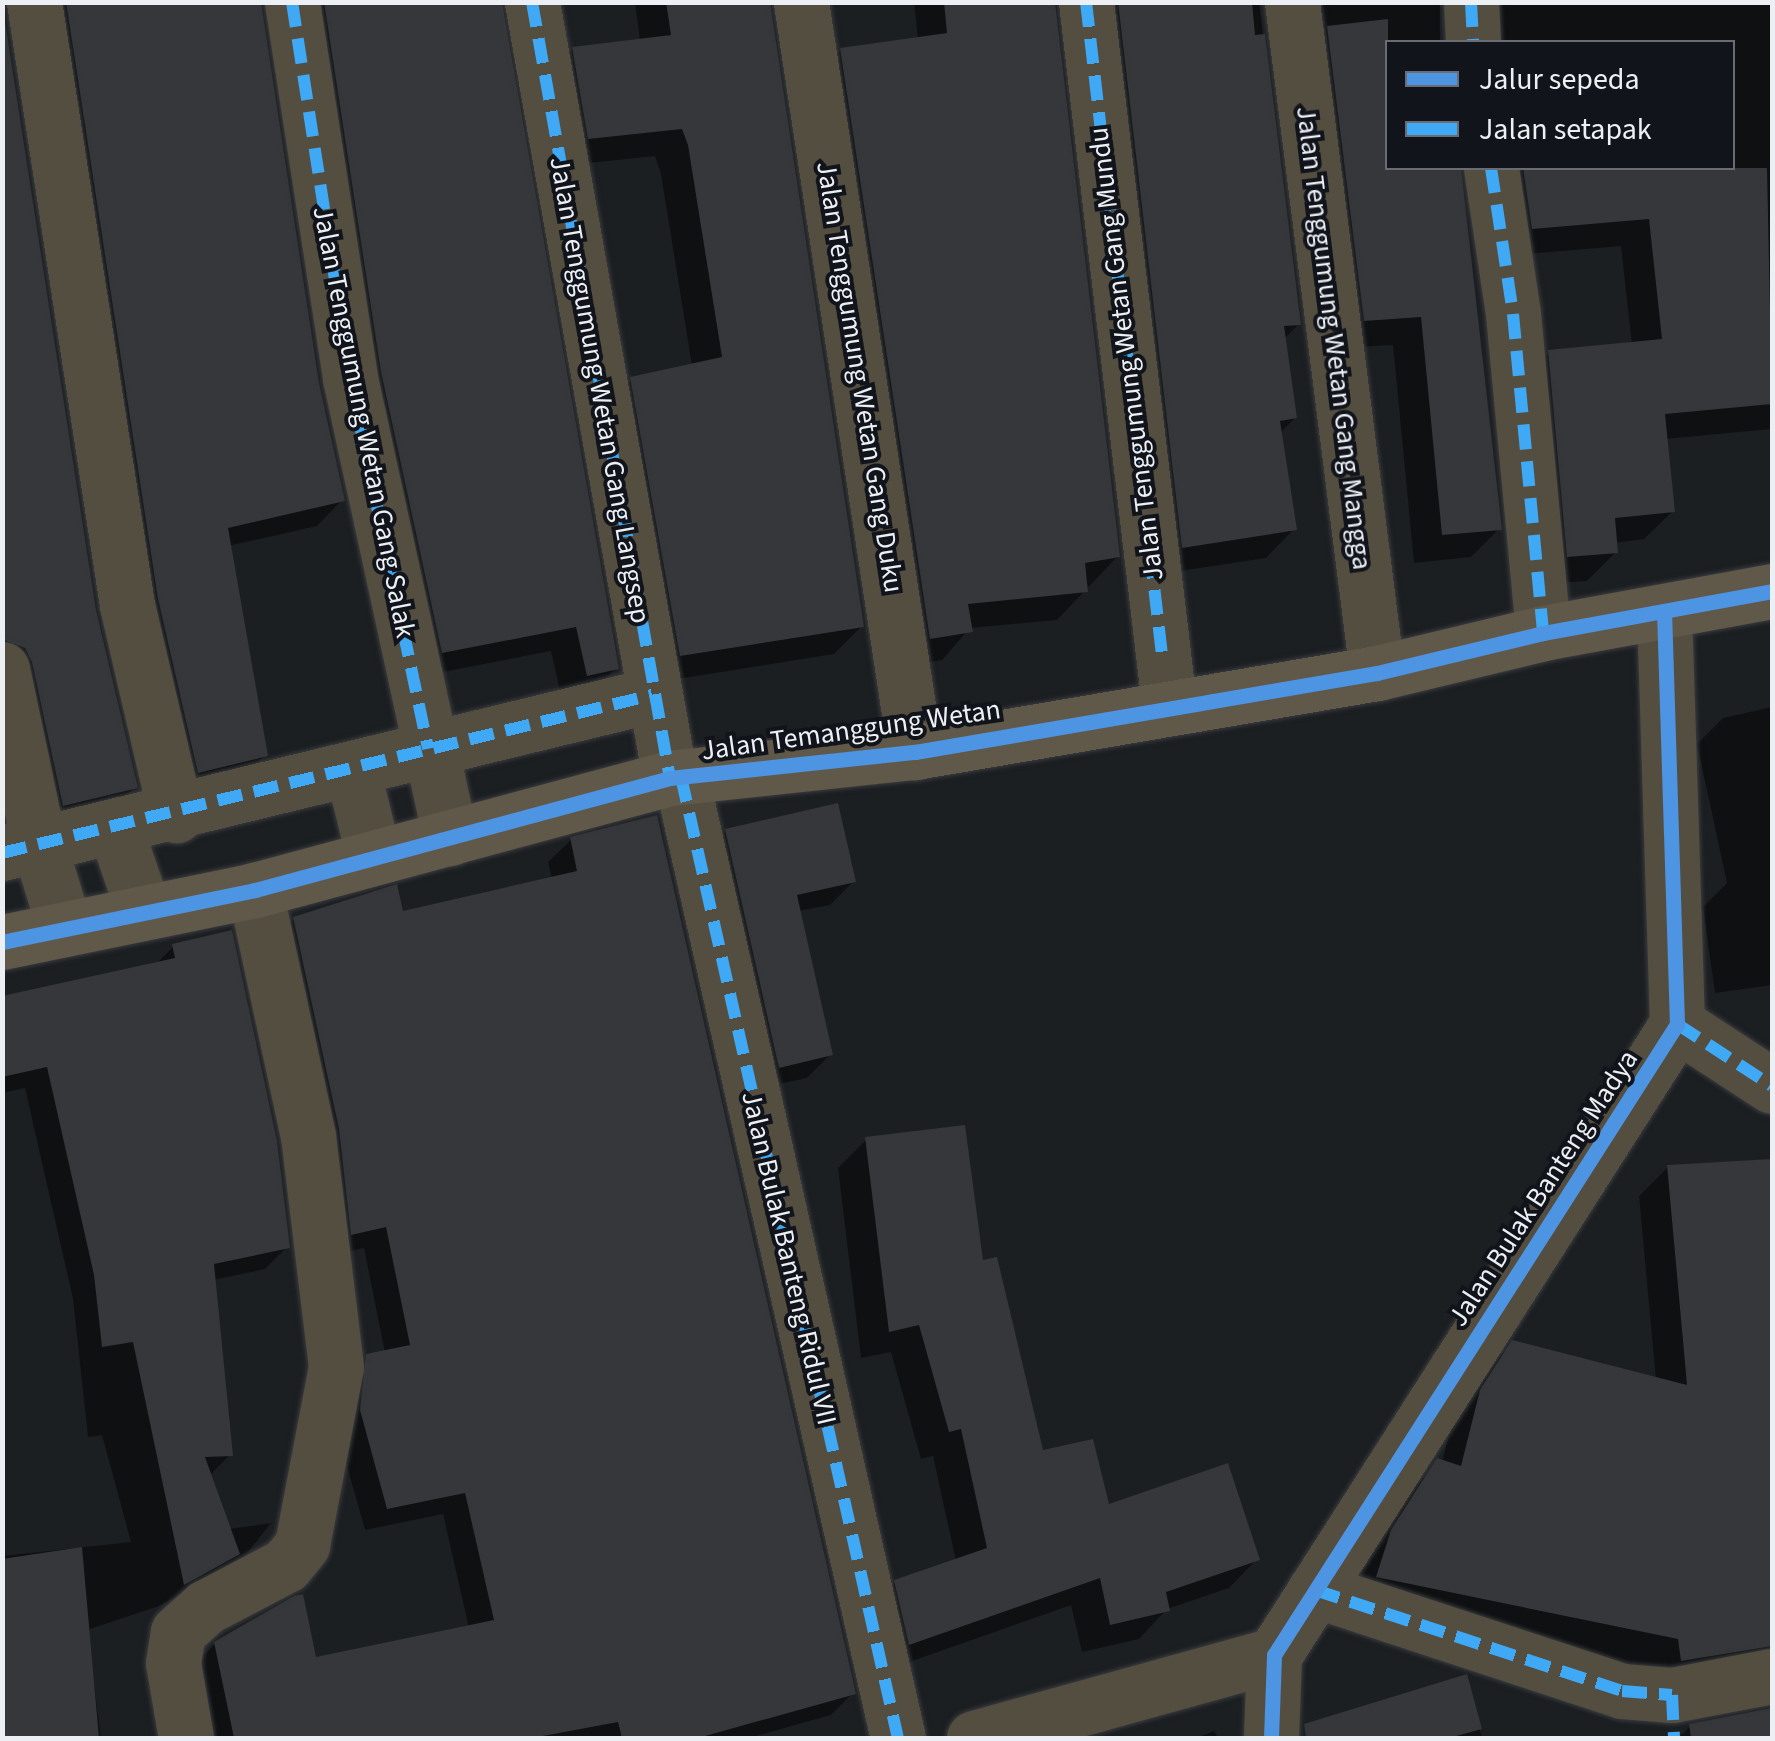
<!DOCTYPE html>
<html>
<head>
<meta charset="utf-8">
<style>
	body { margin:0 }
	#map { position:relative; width:1775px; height:1741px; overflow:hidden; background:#1c1f22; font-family:"Source Sans 3",sans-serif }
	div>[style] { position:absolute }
	.shadow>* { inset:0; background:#0007 }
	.building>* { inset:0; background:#35373a }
	.roads { filter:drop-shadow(0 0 2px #3a3c3f) drop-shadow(0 0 2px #3a3c3f) }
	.street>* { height:55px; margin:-27.5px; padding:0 27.5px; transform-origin:27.5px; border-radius:27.5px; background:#544e41 }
	.secondary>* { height:55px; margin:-27.5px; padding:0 27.5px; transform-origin:27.5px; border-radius:27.5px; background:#605848 }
	.quiet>* { height:12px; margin-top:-6px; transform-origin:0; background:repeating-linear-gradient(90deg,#3fa9f5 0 25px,transparent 0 37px) }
	.cycleway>* { height:15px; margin:-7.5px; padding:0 7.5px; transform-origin:7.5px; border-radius:7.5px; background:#4d94e3 }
	span { translate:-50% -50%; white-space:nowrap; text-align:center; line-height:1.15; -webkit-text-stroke:8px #11151b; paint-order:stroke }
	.street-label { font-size:28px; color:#eceff4 }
	.frame { position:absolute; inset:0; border:5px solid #eceff4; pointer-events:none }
	.legend { position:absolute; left:1385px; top:40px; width:350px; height:130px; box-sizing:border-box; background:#11151b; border:2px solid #696c72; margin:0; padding:12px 18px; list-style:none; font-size:30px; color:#eceff4 }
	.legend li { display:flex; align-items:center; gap:20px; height:50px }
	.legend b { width:50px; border:2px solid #696c72 }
</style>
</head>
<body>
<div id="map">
	<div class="shadow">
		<div style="clip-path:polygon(23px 2px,260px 2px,317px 383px,342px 500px,317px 526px,228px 546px,265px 755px,239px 781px,173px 797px)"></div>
		<div style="clip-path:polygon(282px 2px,502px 2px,616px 668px,591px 694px,562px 700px,551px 651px,417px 677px)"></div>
		<div style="clip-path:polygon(635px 2px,769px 2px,862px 626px,834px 654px,653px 683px,604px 408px,632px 380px,692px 366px,661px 174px,655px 156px,561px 166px,545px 77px,573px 49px,640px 41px)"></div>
		<div style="clip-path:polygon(914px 2px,1053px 2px,1118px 556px,1057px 620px,970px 628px,942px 660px,902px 667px,812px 78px,841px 50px,918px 40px)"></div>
		<div style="clip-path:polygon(1071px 2px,1259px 2px,1299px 324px,1284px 339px,1295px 418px,1280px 433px,1294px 529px,1266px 558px,1154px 575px)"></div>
		<div style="clip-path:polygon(1277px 2px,1440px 2px,1440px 42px,1388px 42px,1388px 168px,1458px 168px,1499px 529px,1471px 557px,1414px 563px,1393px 345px,1336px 348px)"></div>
		<div style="clip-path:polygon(1457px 2px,1772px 2px,1772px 429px,1665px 439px,1673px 511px,1644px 539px,1615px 543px,1616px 552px,1587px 581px,1540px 584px,1520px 381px,1549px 353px,1632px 345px,1621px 246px,1504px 256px,1488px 178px,1463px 168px,1732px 168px,1732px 42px,1475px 42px)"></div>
		<div style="clip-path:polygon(2px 19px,94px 610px,135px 787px,109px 813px,38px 830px,2px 678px)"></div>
		<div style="clip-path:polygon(1772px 707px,1772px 985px,1715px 993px,1703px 907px,1727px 883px,1697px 744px,1723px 718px)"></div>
		<div style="clip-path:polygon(726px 831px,853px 882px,830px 905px,798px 911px,830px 1055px,807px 1078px,756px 1089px,703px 855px)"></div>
		<div style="clip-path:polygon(571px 840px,853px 1693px,831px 1715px,749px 1738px,207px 1738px,192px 1667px,215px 1644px,314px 1660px,469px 1628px,443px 1514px,365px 1530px,338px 1434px,344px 1380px,367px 1357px,385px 1353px,364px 1248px,330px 1256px,271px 942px,294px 919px,401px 914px,552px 879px,548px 862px)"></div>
		<div style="clip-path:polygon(174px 946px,287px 1247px,265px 1269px,213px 1280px,230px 1455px,209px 1476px,229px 1529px,271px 1523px,240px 1562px,159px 1606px,87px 1630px,101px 1738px,2px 1738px,2px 1556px,131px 1542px,102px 1435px,88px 1437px,73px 1299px,25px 1088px,2px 1093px,2px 999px,155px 965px)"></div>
		<div style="clip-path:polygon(866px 1140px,981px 1263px,1041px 1453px,1107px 1507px,1257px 1559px,1229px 1588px,1167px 1609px,1139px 1639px,1082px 1652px,1071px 1605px,881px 1672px,867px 1611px,896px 1582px,956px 1561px,933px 1456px,921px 1459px,891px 1352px,861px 1358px,838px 1168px)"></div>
		<div style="clip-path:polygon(1772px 1161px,1772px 1698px,1349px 1606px,1363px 1562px,1408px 1491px,1442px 1463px,1452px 1422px,1483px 1373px,1513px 1343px,1656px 1380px,1639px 1196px,1668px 1167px)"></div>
		<div style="clip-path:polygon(1465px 1677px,1482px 1738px,1327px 1738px,1354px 1711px)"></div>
		<div style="clip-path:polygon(1772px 1710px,1772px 1738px,1678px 1738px,1691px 1726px)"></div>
		<div style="clip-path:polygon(1214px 1731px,1218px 1738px,1196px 1738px)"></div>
	</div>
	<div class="building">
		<div style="clip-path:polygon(2px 2px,96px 610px,138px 788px,63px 806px,32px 662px,25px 648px,2px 639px)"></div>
		<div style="clip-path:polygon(66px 2px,261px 2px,319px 383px,345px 501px,228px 528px,268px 756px,198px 773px,158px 599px)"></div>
		<div style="clip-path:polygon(324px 2px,502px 2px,619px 669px,587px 676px,576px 627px,442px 653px,381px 372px)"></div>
		<div style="clip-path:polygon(666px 2px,770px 2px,864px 627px,680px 656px,630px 377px,722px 357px,688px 145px,682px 129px,588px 139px,572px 47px,671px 35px)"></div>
		<div style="clip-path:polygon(944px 2px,1055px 2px,1120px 557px,1085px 563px,1088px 592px,968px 604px,973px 632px,930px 639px,840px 48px,947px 33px)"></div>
		<div style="clip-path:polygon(1118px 2px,1252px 2px,1255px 35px,1265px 34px,1301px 325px,1284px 326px,1297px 418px,1280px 421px,1297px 530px,1182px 548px)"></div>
		<div style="clip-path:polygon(1388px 19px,1388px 168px,1461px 168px,1502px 530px,1442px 535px,1421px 317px,1364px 321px,1327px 26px)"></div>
		<div style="clip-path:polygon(1523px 168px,1767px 168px,1772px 404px,1665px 414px,1675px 512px,1615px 518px,1618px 553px,1567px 557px,1548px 350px,1662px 339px,1649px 219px,1532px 229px)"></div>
		<div style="clip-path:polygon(838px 803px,856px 882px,797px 895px,833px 1055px,779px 1068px,725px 829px)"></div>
		<div style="clip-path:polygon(657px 815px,856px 1694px,698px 1738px,622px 1738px,618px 1722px,532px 1738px,234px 1738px,214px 1642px,294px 1596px,303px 1594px,316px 1657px,494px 1620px,465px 1493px,387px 1509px,360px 1410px,366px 1354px,410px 1345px,386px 1227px,351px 1235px,339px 1129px,293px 917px,397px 884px,403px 911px,577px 871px,570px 837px)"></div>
		<div style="clip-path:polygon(232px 930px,277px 1141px,290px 1248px,214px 1264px,233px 1456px,205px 1457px,240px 1554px,184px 1585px,133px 1342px,102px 1347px,94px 1275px,47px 1067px,2px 1077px,2px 996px,175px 958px,172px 944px)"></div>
		<div style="clip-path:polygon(965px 1125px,983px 1260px,997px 1257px,1043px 1450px,1093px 1439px,1109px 1504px,1228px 1463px,1260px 1560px,1166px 1592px,1170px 1611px,1110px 1625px,1100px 1578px,909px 1645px,894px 1580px,987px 1548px,961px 1429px,949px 1432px,919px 1325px,889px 1332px,865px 1137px)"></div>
		<div style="clip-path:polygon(1772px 1159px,1772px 1646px,1681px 1661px,1678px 1639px,1376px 1577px,1391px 1530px,1437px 1458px,1461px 1466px,1480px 1390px,1512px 1340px,1687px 1385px,1667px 1165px)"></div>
		<div style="clip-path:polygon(82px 1547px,99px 1738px,2px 1738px,2px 1559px)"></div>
		<div style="clip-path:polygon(1467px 1674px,1482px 1729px,1449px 1738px,1306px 1738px,1304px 1724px)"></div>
		<div style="clip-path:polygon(1772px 1708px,1772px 1738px,1691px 1738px,1689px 1724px)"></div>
	</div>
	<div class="roads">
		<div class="street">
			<div style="left:34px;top:2px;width:610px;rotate:81.23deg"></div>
			<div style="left:127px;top:605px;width:216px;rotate:76.9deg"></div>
			<div style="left:292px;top:2px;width:380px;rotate:81.2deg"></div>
			<div style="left:350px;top:378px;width:471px;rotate:77.7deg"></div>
			<div style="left:532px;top:2px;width:788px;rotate:79.92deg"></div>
			<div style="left:801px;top:2px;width:759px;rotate:81.36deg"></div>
			<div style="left:1086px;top:2px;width:707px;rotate:83.26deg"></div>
			<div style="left:1292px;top:2px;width:676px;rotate:82.78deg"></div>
			<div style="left:1471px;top:2px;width:40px;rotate:87.1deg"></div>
			<div style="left:1491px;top:168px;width:148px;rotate:81.4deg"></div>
			<div style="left:1513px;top:314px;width:320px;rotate:84.6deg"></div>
			<div style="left:2px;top:669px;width:180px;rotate:78.1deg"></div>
			<div style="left:39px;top:845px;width:85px;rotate:72.8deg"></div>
			<div style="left:352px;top:769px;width:91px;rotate:76deg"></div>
			<div style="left:681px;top:777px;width:985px;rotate:77.28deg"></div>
			<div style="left:115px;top:828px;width:89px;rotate:71deg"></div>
			<div style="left:2px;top:853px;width:669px;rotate:-13.66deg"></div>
			<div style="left:1677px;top:1024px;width:113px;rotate:33.1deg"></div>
			<div style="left:1315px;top:1590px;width:323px;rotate:18.2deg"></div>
			<div style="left:1622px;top:1691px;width:50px;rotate:4.6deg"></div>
			<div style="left:1672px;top:1695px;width:102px;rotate:-10.8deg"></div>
			<div style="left:186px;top:1738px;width:76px;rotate:-99.8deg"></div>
			<div style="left:173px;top:1663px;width:31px;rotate:-81deg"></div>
			<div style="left:178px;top:1632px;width:38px;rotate:-42deg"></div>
			<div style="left:206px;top:1607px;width:90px;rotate:-27.7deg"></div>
			<div style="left:286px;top:1565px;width:26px;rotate:-51deg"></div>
			<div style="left:302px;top:1545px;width:181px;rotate:-79.2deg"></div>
			<div style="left:336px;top:1367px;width:233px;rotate:-96.9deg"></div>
			<div style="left:308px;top:1136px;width:252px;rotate:-102.2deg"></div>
			<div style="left:974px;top:1738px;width:311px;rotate:-15.5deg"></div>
			<div style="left:1271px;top:1738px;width:83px;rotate:-87.9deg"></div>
			<div style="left:1274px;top:1655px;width:749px;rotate:-57.43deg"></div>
			<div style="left:1677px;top:1024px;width:412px;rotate:-91.8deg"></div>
		</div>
		<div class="secondary">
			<div style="left:2px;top:942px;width:258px;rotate:-11.6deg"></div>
			<div style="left:255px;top:890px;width:430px;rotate:-15.1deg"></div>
			<div style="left:670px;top:778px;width:246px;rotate:-6.1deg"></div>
			<div style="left:915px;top:752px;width:469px;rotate:-9.7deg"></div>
			<div style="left:1377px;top:673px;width:171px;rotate:-13.5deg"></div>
			<div style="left:1543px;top:633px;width:233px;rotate:-10.4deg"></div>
		</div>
	</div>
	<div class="quiet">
		<div style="left:292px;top:2px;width:380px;rotate:81.2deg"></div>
		<div style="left:350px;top:378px;width:379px;rotate:78.1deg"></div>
		<div style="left:532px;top:2px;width:788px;rotate:79.92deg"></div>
		<div style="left:1086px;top:2px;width:657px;rotate:83.36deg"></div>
		<div style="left:1471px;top:2px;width:40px;rotate:87.1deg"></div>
		<div style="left:1491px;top:168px;width:148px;rotate:81.4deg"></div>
		<div style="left:1513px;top:314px;width:320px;rotate:84.6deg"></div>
		<div style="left:681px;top:777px;width:985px;rotate:77.28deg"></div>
		<div style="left:2px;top:853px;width:669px;rotate:-13.66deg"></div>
		<div style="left:1677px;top:1024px;width:113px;rotate:33.1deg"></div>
		<div style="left:1315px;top:1590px;width:323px;rotate:18.2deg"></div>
		<div style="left:1622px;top:1691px;width:50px;rotate:4.6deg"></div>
		<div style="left:1672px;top:1695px;width:43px;rotate:87.3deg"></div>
	</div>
	<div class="cycleway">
		<div style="left:2px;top:942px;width:258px;rotate:-11.6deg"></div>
		<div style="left:255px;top:890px;width:430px;rotate:-15.1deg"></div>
		<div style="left:670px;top:778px;width:246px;rotate:-6.1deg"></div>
		<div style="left:915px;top:752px;width:469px;rotate:-9.7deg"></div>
		<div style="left:1377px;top:673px;width:171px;rotate:-13.5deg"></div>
		<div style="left:1543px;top:633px;width:233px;rotate:-10.4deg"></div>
		<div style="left:1271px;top:1738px;width:83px;rotate:-87.9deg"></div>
		<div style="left:1274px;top:1655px;width:749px;rotate:-57.43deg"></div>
		<div style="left:1677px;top:1024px;width:412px;rotate:-91.8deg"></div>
	</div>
	<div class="street-label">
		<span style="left:1334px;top:338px;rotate:83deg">Jalan Tenggumung Wetan Gang Mangga</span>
		<span style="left:1126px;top:354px;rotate:-97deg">Jalan Tenggumung Wetan Gang Mundu</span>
		<span style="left:860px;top:377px;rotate:81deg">Jalan Tenggumung Wetan Gang Duku</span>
		<span style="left:600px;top:390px;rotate:80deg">Jalan Tenggumung Wetan Gang Langsep</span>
		<span style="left:364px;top:422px;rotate:79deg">Jalan Tenggumung Wetan Gang Salak</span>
		<span style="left:851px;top:730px;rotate:-8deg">Jalan Temanggung Wetan</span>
		<span style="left:1543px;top:1188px;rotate:-57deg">Jalan Bulak Banteng Madya</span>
		<span style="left:789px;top:1258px;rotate:77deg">Jalan Bulak Banteng Ridul VII</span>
	</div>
	<div class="frame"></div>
	<ul class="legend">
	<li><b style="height:12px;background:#4d94e3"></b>Jalur sepeda</li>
	<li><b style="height:12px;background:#3fa9f5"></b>Jalan setapak</li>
	</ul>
</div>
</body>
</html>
